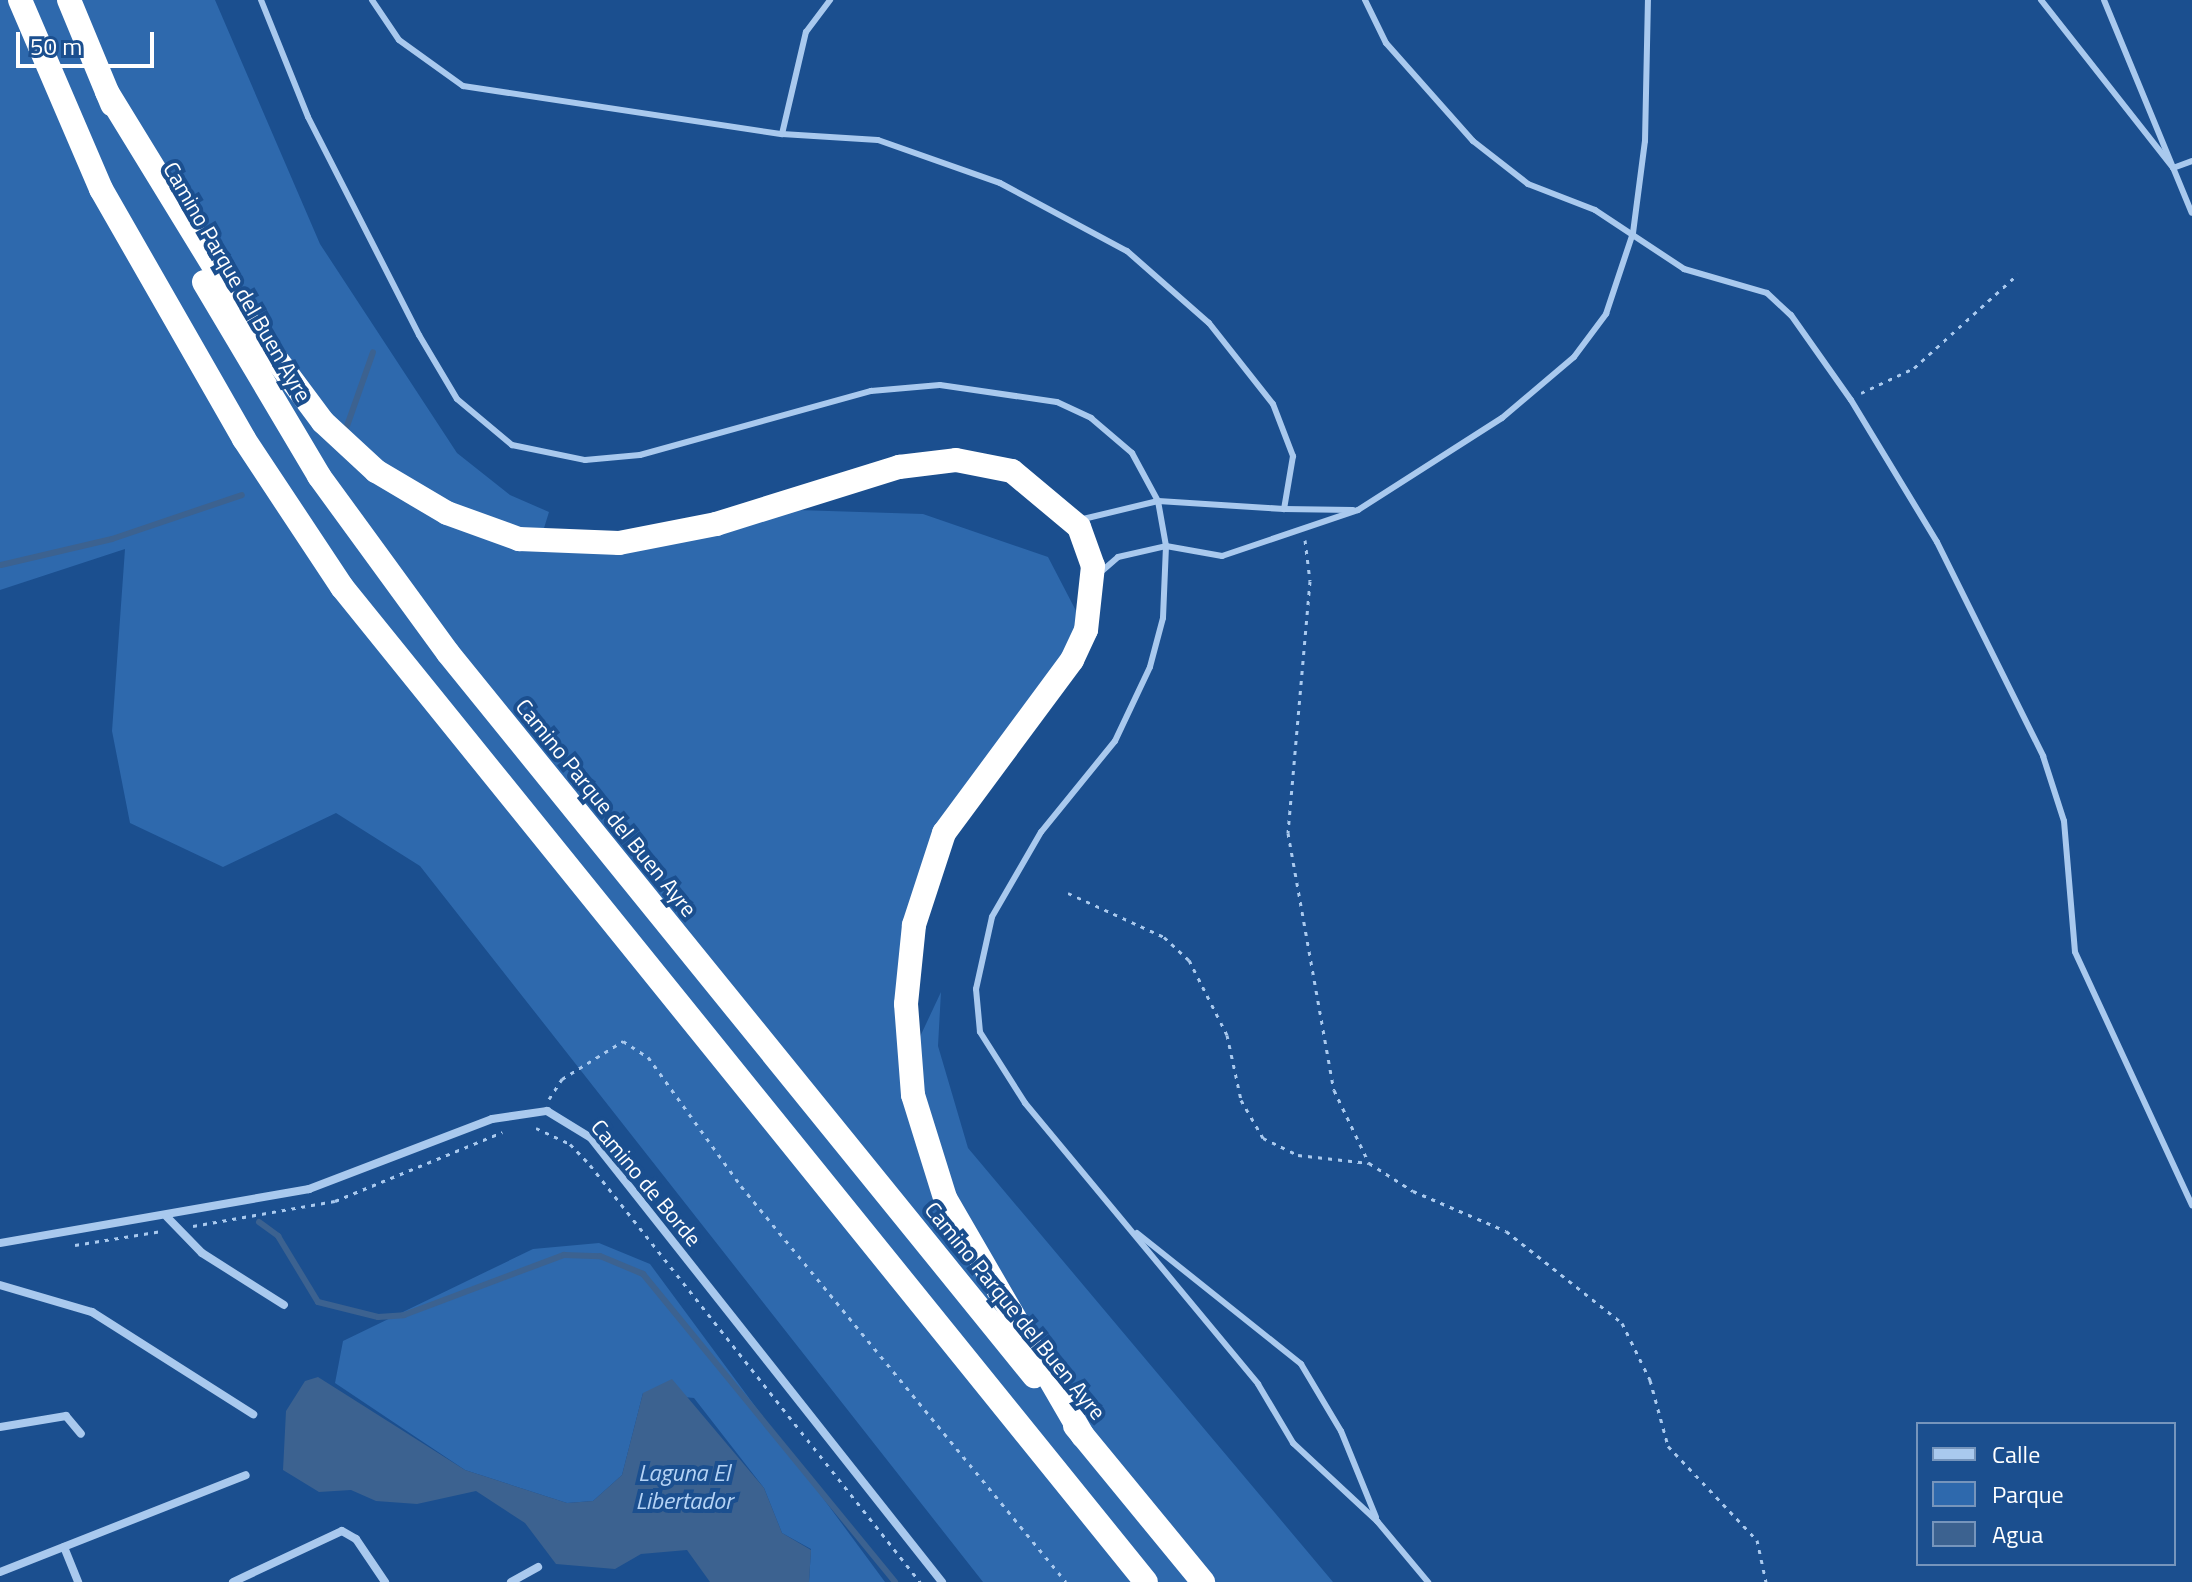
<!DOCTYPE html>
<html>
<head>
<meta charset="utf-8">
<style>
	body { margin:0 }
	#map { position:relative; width:2192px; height:1582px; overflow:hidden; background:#1b4f8f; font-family:"Titillium Web",sans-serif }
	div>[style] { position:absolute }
	.green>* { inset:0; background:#2e69ad }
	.water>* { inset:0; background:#3c6290 }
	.stream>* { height:6px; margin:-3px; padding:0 3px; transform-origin:3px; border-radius:3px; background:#3c6290 }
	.path>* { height:3px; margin-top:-1.5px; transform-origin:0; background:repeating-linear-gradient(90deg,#a9c9ee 0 4px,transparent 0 10px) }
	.service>* { height:6px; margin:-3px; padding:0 3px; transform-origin:3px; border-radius:3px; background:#a9c9ee }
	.minor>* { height:8px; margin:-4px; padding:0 4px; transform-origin:4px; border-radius:4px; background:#a9c9ee }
	.motorway>* { height:24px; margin:-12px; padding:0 12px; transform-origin:12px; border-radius:12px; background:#fff }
	span { translate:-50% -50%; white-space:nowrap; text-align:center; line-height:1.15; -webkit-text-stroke:8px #1b4f8f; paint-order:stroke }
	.street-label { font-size:22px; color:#fff }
	.water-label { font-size:24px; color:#b5d3f5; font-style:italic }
	.legend { position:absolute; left:1916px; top:1422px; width:260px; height:144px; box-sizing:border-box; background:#1b4f8f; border:2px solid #7695bc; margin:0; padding:10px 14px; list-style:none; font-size:24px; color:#fff }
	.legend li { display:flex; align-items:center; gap:16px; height:40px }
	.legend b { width:40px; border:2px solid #7695bc }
	.scale { position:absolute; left:16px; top:32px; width:138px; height:36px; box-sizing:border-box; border:4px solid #fff; border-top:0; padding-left:10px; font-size:24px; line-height:28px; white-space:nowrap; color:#fff; -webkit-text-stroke:6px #1b4f8f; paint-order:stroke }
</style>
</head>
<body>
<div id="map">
	<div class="green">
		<div style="clip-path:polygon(0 0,215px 0,320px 244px,457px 453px,510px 495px,549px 512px,540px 541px,564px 544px,766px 509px,923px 514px,1048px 557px,1086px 630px,935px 851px,910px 1058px,941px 992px,938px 1046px,968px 1148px,1333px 1582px,983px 1582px,420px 866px,336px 813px,223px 867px,130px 823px,112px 731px,125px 549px,0 590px)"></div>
		<div style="clip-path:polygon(599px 1243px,650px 1264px,885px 1582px,809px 1582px,811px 1549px,782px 1533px,764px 1488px,694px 1398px,643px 1393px,622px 1475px,593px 1501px,567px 1503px,465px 1470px,335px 1383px,343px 1341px,533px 1249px)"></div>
	</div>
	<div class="water">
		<div style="clip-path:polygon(318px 1377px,465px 1470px,567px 1503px,593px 1501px,622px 1475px,643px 1393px,672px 1379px,764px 1488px,782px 1533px,811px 1550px,809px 1582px,710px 1582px,687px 1550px,641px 1554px,615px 1569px,556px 1564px,525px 1523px,476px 1491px,417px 1504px,376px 1501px,351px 1490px,319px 1492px,283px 1470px,286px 1411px,305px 1381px)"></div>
	</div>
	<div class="stream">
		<div style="left:347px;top:426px;width:78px;rotate:-70.6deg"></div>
		<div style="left:1px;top:565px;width:114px;rotate:-13.2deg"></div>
		<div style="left:112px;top:539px;width:137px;rotate:-18.7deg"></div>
		<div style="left:259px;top:1222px;width:24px;rotate:36deg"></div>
		<div style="left:278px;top:1236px;width:77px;rotate:58.8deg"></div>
		<div style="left:318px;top:1302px;width:62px;rotate:14deg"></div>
		<div style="left:378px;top:1317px;width:26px;rotate:-4deg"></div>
		<div style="left:404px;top:1315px;width:171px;rotate:-20.6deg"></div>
		<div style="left:564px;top:1255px;width:36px;rotate:2deg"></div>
		<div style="left:600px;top:1256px;width:47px;rotate:22.7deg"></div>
		<div style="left:643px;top:1274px;width:398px;rotate:50.7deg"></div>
	</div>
	<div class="path">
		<div style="left:1861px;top:393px;width:59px;rotate:-25.3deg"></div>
		<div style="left:1914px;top:368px;width:140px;rotate:-42.1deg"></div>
		<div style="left:1305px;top:540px;width:41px;rotate:83deg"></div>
		<div style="left:1310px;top:581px;width:253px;rotate:95deg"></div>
		<div style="left:1288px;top:833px;width:261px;rotate:79.9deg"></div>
		<div style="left:1334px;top:1090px;width:81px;rotate:64.4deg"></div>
		<div style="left:1369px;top:1163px;width:52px;rotate:32.5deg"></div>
		<div style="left:1413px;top:1191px;width:101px;rotate:23.3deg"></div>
		<div style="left:1506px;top:1231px;width:148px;rotate:38.4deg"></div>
		<div style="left:1622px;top:1323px;width:64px;rotate:63.8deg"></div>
		<div style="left:1650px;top:1380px;width:68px;rotate:74.7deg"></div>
		<div style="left:1668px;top:1446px;width:129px;rotate:46.6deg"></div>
		<div style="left:1757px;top:1540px;width:43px;rotate:77.9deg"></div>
		<div style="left:1068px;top:893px;width:106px;rotate:24.6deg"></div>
		<div style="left:1164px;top:937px;width:34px;rotate:43deg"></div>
		<div style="left:1189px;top:960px;width:84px;rotate:63.1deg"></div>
		<div style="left:1227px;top:1035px;width:66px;rotate:77.8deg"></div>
		<div style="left:1241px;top:1100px;width:44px;rotate:59.9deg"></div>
		<div style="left:1263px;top:1138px;width:39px;rotate:26deg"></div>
		<div style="left:1298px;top:1155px;width:71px;rotate:6.4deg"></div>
		<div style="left:549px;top:1099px;width:24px;rotate:-57deg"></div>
		<div style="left:562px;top:1079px;width:72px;rotate:-31.9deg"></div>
		<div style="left:623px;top:1041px;width:30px;rotate:33deg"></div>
		<div style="left:648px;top:1057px;width:159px;rotate:54.2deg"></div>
		<div style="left:741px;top:1186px;width:512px;rotate:50.62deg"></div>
		<div style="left:536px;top:1128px;width:38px;rotate:25deg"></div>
		<div style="left:570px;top:1144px;width:29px;rotate:46deg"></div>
		<div style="left:590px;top:1165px;width:532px;rotate:51.64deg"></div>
		<div style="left:193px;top:1226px;width:144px;rotate:-10deg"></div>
		<div style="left:335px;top:1201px;width:181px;rotate:-22.4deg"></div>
		<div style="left:75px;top:1245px;width:88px;rotate:-9.1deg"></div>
	</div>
	<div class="service">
		<div style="left:261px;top:0;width:126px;rotate:68.1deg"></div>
		<div style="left:308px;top:117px;width:245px;rotate:63deg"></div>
		<div style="left:419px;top:335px;width:74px;rotate:59.3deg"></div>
		<div style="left:457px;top:399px;width:72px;rotate:39.9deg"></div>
		<div style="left:512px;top:445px;width:75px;rotate:11.6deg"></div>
		<div style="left:585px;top:460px;width:55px;rotate:-5.2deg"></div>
		<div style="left:640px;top:455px;width:240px;rotate:-15.5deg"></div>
		<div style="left:871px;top:391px;width:69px;rotate:-5deg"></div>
		<div style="left:940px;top:385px;width:118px;rotate:8.3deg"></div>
		<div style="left:1057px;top:402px;width:38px;rotate:25deg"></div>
		<div style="left:1091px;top:418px;width:54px;rotate:40.5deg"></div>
		<div style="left:1132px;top:453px;width:55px;rotate:61.6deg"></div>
		<div style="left:1158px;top:501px;width:46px;rotate:79.9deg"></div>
		<div style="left:1166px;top:546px;width:72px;rotate:92.4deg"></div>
		<div style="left:1163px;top:618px;width:51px;rotate:104.9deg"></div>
		<div style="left:1150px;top:667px;width:82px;rotate:115.3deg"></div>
		<div style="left:1115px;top:741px;width:117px;rotate:129.1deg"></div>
		<div style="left:1041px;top:832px;width:98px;rotate:120deg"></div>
		<div style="left:992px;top:917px;width:74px;rotate:102.5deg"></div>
		<div style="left:976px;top:989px;width:43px;rotate:84.7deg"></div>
		<div style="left:980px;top:1032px;width:84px;rotate:57.6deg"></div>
		<div style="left:1025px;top:1103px;width:365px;rotate:50.3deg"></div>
		<div style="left:1258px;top:1384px;width:69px;rotate:59.3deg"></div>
		<div style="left:1293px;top:1443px;width:115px;rotate:42.9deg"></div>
		<div style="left:1377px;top:1521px;width:80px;rotate:50.1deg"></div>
		<div style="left:372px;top:0;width:48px;rotate:56deg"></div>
		<div style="left:399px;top:40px;width:79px;rotate:35.7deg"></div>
		<div style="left:463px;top:86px;width:323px;rotate:8.6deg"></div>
		<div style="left:782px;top:134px;width:96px;rotate:3.6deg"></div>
		<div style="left:878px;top:140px;width:129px;rotate:19.4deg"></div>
		<div style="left:1000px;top:183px;width:144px;rotate:28.2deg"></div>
		<div style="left:1127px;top:251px;width:109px;rotate:41.3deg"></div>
		<div style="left:1209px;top:323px;width:103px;rotate:51.7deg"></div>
		<div style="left:1273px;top:404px;width:56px;rotate:69deg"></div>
		<div style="left:1293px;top:456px;width:54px;rotate:99.6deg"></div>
		<div style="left:1284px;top:509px;width:126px;rotate:-176.4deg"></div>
		<div style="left:1158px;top:501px;width:77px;rotate:166.5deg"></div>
		<div style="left:1365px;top:0;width:48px;rotate:64deg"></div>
		<div style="left:1386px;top:43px;width:131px;rotate:48.4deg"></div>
		<div style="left:1473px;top:141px;width:70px;rotate:38deg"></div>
		<div style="left:1528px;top:184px;width:72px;rotate:21.2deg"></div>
		<div style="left:1595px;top:210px;width:107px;rotate:33.5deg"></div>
		<div style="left:1684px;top:269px;width:86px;rotate:16.1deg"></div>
		<div style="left:1767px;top:293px;width:33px;rotate:43deg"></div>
		<div style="left:1791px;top:315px;width:104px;rotate:54.8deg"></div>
		<div style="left:1851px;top:400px;width:166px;rotate:58.8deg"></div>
		<div style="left:1937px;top:542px;width:239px;rotate:63.6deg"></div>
		<div style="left:2043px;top:756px;width:68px;rotate:72.1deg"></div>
		<div style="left:2064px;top:821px;width:131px;rotate:85.2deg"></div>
		<div style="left:2075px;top:952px;width:279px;rotate:65.2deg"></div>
		<div style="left:2041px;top:0;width:214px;rotate:51.8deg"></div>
		<div style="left:2173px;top:168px;width:20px;rotate:-20deg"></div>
		<div style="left:2104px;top:0;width:230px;rotate:67.6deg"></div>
		<div style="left:782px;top:134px;width:105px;rotate:-76.8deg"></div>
		<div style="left:806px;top:32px;width:40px;rotate:-53deg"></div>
		<div style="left:1284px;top:509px;width:69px;rotate:0.8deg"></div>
		<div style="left:1102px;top:571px;width:21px;rotate:-41deg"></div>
		<div style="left:1118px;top:557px;width:49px;rotate:-12.9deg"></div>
		<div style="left:1166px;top:546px;width:57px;rotate:10.1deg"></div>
		<div style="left:1222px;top:556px;width:144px;rotate:-18.7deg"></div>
		<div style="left:1358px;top:510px;width:171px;rotate:-32.6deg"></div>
		<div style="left:1502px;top:418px;width:94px;rotate:-40.3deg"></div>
		<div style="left:1574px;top:357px;width:54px;rotate:-53.3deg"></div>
		<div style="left:1606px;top:314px;width:85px;rotate:-71.6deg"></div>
		<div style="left:1633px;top:233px;width:93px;rotate:-82.6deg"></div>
		<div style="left:1645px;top:141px;width:141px;rotate:-88.8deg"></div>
		<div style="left:1137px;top:1233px;width:210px;rotate:38.6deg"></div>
		<div style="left:1301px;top:1364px;width:78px;rotate:59.2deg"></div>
		<div style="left:1341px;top:1431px;width:93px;rotate:67.9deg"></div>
	</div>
	<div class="minor">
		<div style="left:167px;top:1217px;width:50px;rotate:45.8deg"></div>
		<div style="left:202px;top:1253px;width:97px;rotate:32.4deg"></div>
		<div style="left:0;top:1243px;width:314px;rotate:-9.9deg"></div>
		<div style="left:309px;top:1189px;width:196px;rotate:-20.9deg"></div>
		<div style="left:492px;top:1119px;width:56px;rotate:-8.3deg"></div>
		<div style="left:547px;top:1111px;width:52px;rotate:31.5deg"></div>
		<div style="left:591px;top:1138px;width:566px;rotate:51.67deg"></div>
		<div style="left:0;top:1285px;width:96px;rotate:16.4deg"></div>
		<div style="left:92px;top:1312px;width:191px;rotate:32.4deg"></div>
		<div style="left:0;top:1427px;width:67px;rotate:-9.5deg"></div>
		<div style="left:66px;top:1416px;width:23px;rotate:50deg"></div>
		<div style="left:64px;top:1547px;width:38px;rotate:68deg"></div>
		<div style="left:0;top:1572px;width:264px;rotate:-21.5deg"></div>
		<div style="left:233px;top:1582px;width:120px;rotate:-25.1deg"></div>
		<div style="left:342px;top:1531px;width:16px;rotate:30deg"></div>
		<div style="left:356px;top:1539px;width:52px;rotate:56deg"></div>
		<div style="left:511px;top:1582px;width:31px;rotate:-29deg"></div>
	</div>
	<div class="motorway">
		<div style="left:20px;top:0;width:206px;rotate:66.8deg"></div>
		<div style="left:101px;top:189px;width:288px;rotate:60.2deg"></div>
		<div style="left:244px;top:439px;width:178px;rotate:56.5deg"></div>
		<div style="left:342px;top:587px;width:1279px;rotate:51.06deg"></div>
		<div style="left:69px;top:0;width:113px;rotate:67.5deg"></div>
		<div style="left:107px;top:92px;width:263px;rotate:58.5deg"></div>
		<div style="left:244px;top:316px;width:132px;rotate:53.3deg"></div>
		<div style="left:323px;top:422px;width:72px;rotate:42.8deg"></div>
		<div style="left:376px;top:471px;width:82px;rotate:30.6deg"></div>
		<div style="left:447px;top:513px;width:77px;rotate:19.9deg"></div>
		<div style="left:519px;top:539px;width:100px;rotate:2.3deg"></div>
		<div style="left:619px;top:543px;width:99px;rotate:-11.1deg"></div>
		<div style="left:716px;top:524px;width:192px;rotate:-17.3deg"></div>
		<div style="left:899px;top:467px;width:57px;rotate:-7deg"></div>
		<div style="left:956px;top:460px;width:57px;rotate:11.1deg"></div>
		<div style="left:1012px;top:471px;width:87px;rotate:39.9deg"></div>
		<div style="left:1079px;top:527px;width:41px;rotate:70.3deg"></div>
		<div style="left:1093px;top:566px;width:64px;rotate:96.2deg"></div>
		<div style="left:1086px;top:630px;width:33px;rotate:115deg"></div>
		<div style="left:1072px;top:660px;width:215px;rotate:126.5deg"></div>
		<div style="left:944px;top:833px;width:97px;rotate:108.1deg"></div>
		<div style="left:914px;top:925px;width:79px;rotate:95.8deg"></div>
		<div style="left:906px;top:1004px;width:91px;rotate:85.6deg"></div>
		<div style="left:913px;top:1095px;width:108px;rotate:72.7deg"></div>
		<div style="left:945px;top:1198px;width:275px;rotate:59.9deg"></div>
		<div style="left:204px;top:282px;width:226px;rotate:59.3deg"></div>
		<div style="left:319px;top:476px;width:219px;rotate:53.9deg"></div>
		<div style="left:448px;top:653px;width:931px;rotate:50.97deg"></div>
		<div style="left:1075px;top:1426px;width:202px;rotate:50.6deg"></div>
	</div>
	<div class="street-label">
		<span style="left:237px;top:282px;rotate:60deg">Camino Parque del Buen Ayre</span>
		<span style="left:606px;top:808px;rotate:51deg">Camino Parque del Buen Ayre</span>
		<span style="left:646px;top:1183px;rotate:50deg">Camino de Borde</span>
		<span style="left:1015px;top:1311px;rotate:51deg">Camino Parque del Buen Ayre</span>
	</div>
	<div class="water-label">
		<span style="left:684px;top:1487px">Laguna El<br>Libertador</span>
	</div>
	<ul class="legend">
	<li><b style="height:10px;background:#a9c9ee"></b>Calle</li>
	<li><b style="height:22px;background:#2e69ad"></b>Parque</li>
	<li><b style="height:22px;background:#3c6290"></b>Agua</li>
	</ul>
	<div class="scale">50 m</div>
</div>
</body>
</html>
